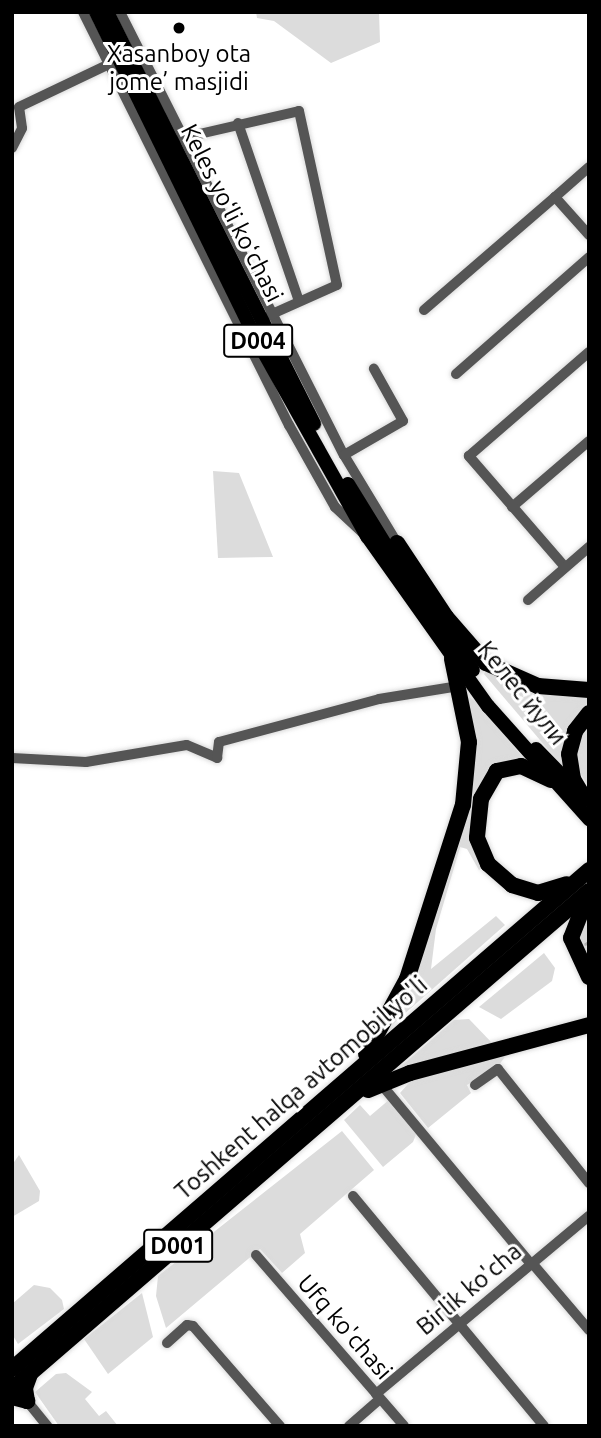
<!DOCTYPE html>
<html>
<head>
<meta charset="utf-8">
<style>
	body { margin:0 }
	#map { position:relative; width:601px; height:1438px; overflow:hidden; background:#fff; font-family:Ubuntu,sans-serif }
	div>[style] { position:absolute }
	.green>* { inset:0; background:#dcdcdc }
	.stream>* { height:2.5px; margin:-1.25px; padding:0 1.25px; transform-origin:1.25px; border-radius:1.25px; background:#a3a3a3 }
	.roads { filter:drop-shadow(0 0 2px #dbdbdb) drop-shadow(0 0 2px #dbdbdb) }
	.minor>* { height:10px; margin:-5px; padding:0 5px; transform-origin:5px; border-radius:5px; background:#555 }
	.major>* { height:14px; margin:-7px; padding:0 7px; transform-origin:7px; border-radius:7px; background:#000 }
	.highway>* { height:16px; margin:-8px; padding:0 8px; transform-origin:8px; border-radius:8px; background:#000 }
	.dots>* { width:19px; height:19px; translate:-50% -50%; box-sizing:border-box; border:4px solid #fff; border-radius:50% }
	span { translate:-50% -50%; white-space:nowrap; text-align:center; line-height:1.15; -webkit-text-stroke:6px #fff; paint-order:stroke }
	.shield-label span { padding:2px 5px; background:#fff; border:2px solid; border-radius:5px; -webkit-text-stroke-width:0 }
	.shield-label { font-size:23px; color:#000; font-weight:700 }
	.poi-label { font-size:24px; color:#000 }
	.street-label { font-size:24px; color:#000 }
	.frame { position:absolute; inset:0; border:14px solid #000; pointer-events:none }
</style>
</head>
<body>
<div id="map">
	<div class="green">
		<div style="clip-path:polygon(256px 12px,379px 12px,380px 42px,331px 63px,274px 21px,257px 18px)"></div>
		<div style="clip-path:polygon(213px 471px,239px 473px,273px 557px,218px 558px)"></div>
		<div style="clip-path:polygon(487px 670px,589px 696px,567px 772px,484px 674px)"></div>
		<div style="clip-path:polygon(466px 695px,478px 703px,529px 765px,483px 780px,484px 866px,479px 870px,467px 849px,460px 847px,436px 929px,431px 969px,496px 916px,505px 925px,393px 1024px,472px 796px,474px 747px)"></div>
		<div style="clip-path:polygon(589px 718px,589px 788px,577px 767px,577px 734px)"></div>
		<div style="clip-path:polygon(589px 907px,589px 966px,576px 933px)"></div>
		<div style="clip-path:polygon(544px 953px,555px 968px,552px 981px,501px 1019px,479px 1007px)"></div>
		<div style="clip-path:polygon(469px 1019px,495px 1046px,390px 1076px,454px 1020px)"></div>
		<div style="clip-path:polygon(507px 1054px,499px 1065px,467px 1085px,471px 1093px,428px 1128px,400px 1093px,416px 1075px)"></div>
		<div style="clip-path:polygon(390px 1099px,417px 1132px,413px 1142px,383px 1167px,344px 1120px,360px 1105px,370px 1116px)"></div>
		<div style="clip-path:polygon(342px 1131px,374px 1170px,300px 1234px,305px 1253px,282px 1273px,260px 1249px,166px 1328px,156px 1296px,158px 1276px)"></div>
		<div style="clip-path:polygon(19px 1155px,40px 1191px,39px 1201px,12px 1217px,12px 1165px)"></div>
		<div style="clip-path:polygon(34px 1285px,50px 1288px,62px 1300px,64px 1309px,18px 1344px,12px 1334px,12px 1304px)"></div>
		<div style="clip-path:polygon(142px 1293px,153px 1337px,108px 1374px,84px 1339px)"></div>
		<div style="clip-path:polygon(66px 1373px,92px 1392px,85px 1399px,99px 1416px,106px 1411px,118px 1426px,59px 1426px,35px 1392px,56px 1374px)"></div>
	</div>
	<div class="stream">
		<div style="left:585px;top:944px;width:4px;rotate:-27deg"></div>
	</div>
	<div class="roads">
		<div class="minor">
			<div style="left:83px;top:12px;width:462px;rotate:63.5deg"></div>
			<div style="left:289px;top:425px;width:94px;rotate:60.7deg"></div>
			<div style="left:335px;top:507px;width:40px;rotate:43deg"></div>
			<div style="left:120px;top:12px;width:496px;rotate:63.2deg"></div>
			<div style="left:344px;top:455px;width:103px;rotate:58.9deg"></div>
			<div style="left:238px;top:123px;width:188px;rotate:71.1deg"></div>
			<div style="left:182px;top:138px;width:120px;rotate:-13deg"></div>
			<div style="left:299px;top:111px;width:178px;rotate:77.7deg"></div>
			<div style="left:337px;top:285px;width:73px;rotate:155.9deg"></div>
			<div style="left:12px;top:148px;width:22px;rotate:-63deg"></div>
			<div style="left:22px;top:128px;width:21px;rotate:-98deg"></div>
			<div style="left:19px;top:107px;width:100px;rotate:-25.5deg"></div>
			<div style="left:555px;top:197px;width:45px;rotate:-41.4deg"></div>
			<div style="left:424px;top:310px;width:173px;rotate:-40.8deg"></div>
			<div style="left:555px;top:197px;width:51px;rotate:48.2deg"></div>
			<div style="left:456px;top:374px;width:177px;rotate:-41.3deg"></div>
			<div style="left:344px;top:455px;width:68px;rotate:-30deg"></div>
			<div style="left:403px;top:421px;width:60px;rotate:-119.1deg"></div>
			<div style="left:512px;top:507px;width:101px;rotate:-40.6deg"></div>
			<div style="left:565px;top:567px;width:147px;rotate:-130.9deg"></div>
			<div style="left:469px;top:456px;width:159px;rotate:-40.9deg"></div>
			<div style="left:528px;top:600px;width:81px;rotate:-41deg"></div>
			<div style="left:12px;top:758px;width:74px;rotate:3.1deg"></div>
			<div style="left:86px;top:762px;width:102px;rotate:-9.6deg"></div>
			<div style="left:187px;top:745px;width:33px;rotate:23deg"></div>
			<div style="left:217px;top:758px;width:16px;rotate:-83deg"></div>
			<div style="left:219px;top:742px;width:166px;rotate:-15deg"></div>
			<div style="left:379px;top:699px;width:81px;rotate:-9.2deg"></div>
			<div style="left:381px;top:1084px;width:234px;rotate:50.2deg"></div>
			<div style="left:475px;top:1085px;width:28px;rotate:-35deg"></div>
			<div style="left:498px;top:1069px;width:146px;rotate:51.4deg"></div>
			<div style="left:353px;top:1196px;width:299px;rotate:50.3deg"></div>
			<div style="left:256px;top:1255px;width:226px;rotate:49.1deg"></div>
			<div style="left:532px;top:1263px;width:88px;rotate:49.6deg"></div>
			<div style="left:167px;top:1343px;width:27px;rotate:-42deg"></div>
			<div style="left:187px;top:1325px;width:6px;rotate:9deg"></div>
			<div style="left:193px;top:1326px;width:133px;rotate:49deg"></div>
			<div style="left:376px;top:1394px;width:278px;rotate:-39.9deg"></div>
			<div style="left:27px;top:1401px;width:32px;rotate:51deg"></div>
			<div style="left:349px;top:1426px;width:41px;rotate:-41.1deg"></div>
		</div>
		<div class="major">
			<div style="left:96px;top:12px;width:368px;rotate:63.9deg"></div>
			<div style="left:258px;top:342px;width:223px;rotate:60.7deg"></div>
			<div style="left:367px;top:536px;width:209px;rotate:54.6deg"></div>
			<div style="left:488px;top:706px;width:152px;rotate:48.2deg"></div>
			<div style="left:107px;top:12px;width:461px;rotate:63.3deg"></div>
			<div style="left:348px;top:484px;width:95px;rotate:58.3deg"></div>
			<div style="left:398px;top:565px;width:129px;rotate:54.5deg"></div>
			<div style="left:536px;top:749px;width:60px;rotate:45.7deg"></div>
		</div>
		<div class="highway">
			<div style="left:397px;top:543px;width:89px;rotate:56.5deg"></div>
			<div style="left:446px;top:617px;width:61px;rotate:49deg"></div>
			<div style="left:486px;top:663px;width:57px;rotate:23.9deg"></div>
			<div style="left:538px;top:686px;width:51px;rotate:4.5deg"></div>
			<div style="left:551px;top:780px;width:33px;rotate:-155deg"></div>
			<div style="left:521px;top:766px;width:25px;rotate:168deg"></div>
			<div style="left:497px;top:771px;width:32px;rotate:120deg"></div>
			<div style="left:481px;top:799px;width:39px;rotate:96deg"></div>
			<div style="left:477px;top:838px;width:28px;rotate:67deg"></div>
			<div style="left:488px;top:864px;width:32px;rotate:41deg"></div>
			<div style="left:512px;top:885px;width:27px;rotate:17deg"></div>
			<div style="left:538px;top:893px;width:30px;rotate:-17deg"></div>
			<div style="left:585px;top:799px;width:23px;rotate:-121deg"></div>
			<div style="left:573px;top:779px;width:25px;rotate:-99deg"></div>
			<div style="left:569px;top:754px;width:24px;rotate:-75deg"></div>
			<div style="left:575px;top:731px;width:23px;rotate:-52deg"></div>
			<div style="left:586px;top:900px;width:41px;rotate:111.5deg"></div>
			<div style="left:571px;top:938px;width:43px;rotate:65.2deg"></div>
			<div style="left:366px;top:1054px;width:85px;rotate:-61.3deg"></div>
			<div style="left:407px;top:979px;width:183px;rotate:-72.2deg"></div>
			<div style="left:463px;top:805px;width:63px;rotate:-84.6deg"></div>
			<div style="left:469px;top:742px;width:85px;rotate:-101.6deg"></div>
			<div style="left:368px;top:1090px;width:45px;rotate:-22deg"></div>
			<div style="left:410px;top:1073px;width:185px;rotate:-15deg"></div>
			<div style="left:12px;top:1369px;width:763px;rotate:-40.85deg"></div>
			<div style="left:12px;top:1389px;width:762px;rotate:-40.8deg"></div>
			<div style="left:12px;top:1397px;width:16px;rotate:15deg"></div>
			<div style="left:27px;top:1401px;width:13px;rotate:-99deg"></div>
			<div style="left:25px;top:1388px;width:15px;rotate:-70deg"></div>
		</div>
	</div>
	<div class="dots">
		<div style="left:179px;top:28px;background:#000"></div>
	</div>
	<div class="shield-label">
		<span style="left:258px;top:341px">D004</span>
		<span style="left:178px;top:1246px">D001</span>
	</div>
	<div class="poi-label">
		<span style="left:179px;top:68px">Xasanboy ota<br>jome’ masjidi</span>
	</div>
	<div class="street-label">
		<span style="left:232px;top:213px;rotate:63deg">Keles yoʻli koʻchasi</span>
		<span style="left:522px;top:693px;rotate:51deg">Келес йули</span>
		<span style="left:301px;top:1088px;rotate:-41deg">Toshkent halqa avtomobil yo'li</span>
		<span style="left:469px;top:1289px;rotate:-40deg">Birlik ko'cha</span>
		<span style="left:345px;top:1327px;rotate:49deg">Ufq ko'chasi</span>
	</div>
	<div class="frame"></div>
</div>
</body>
</html>
